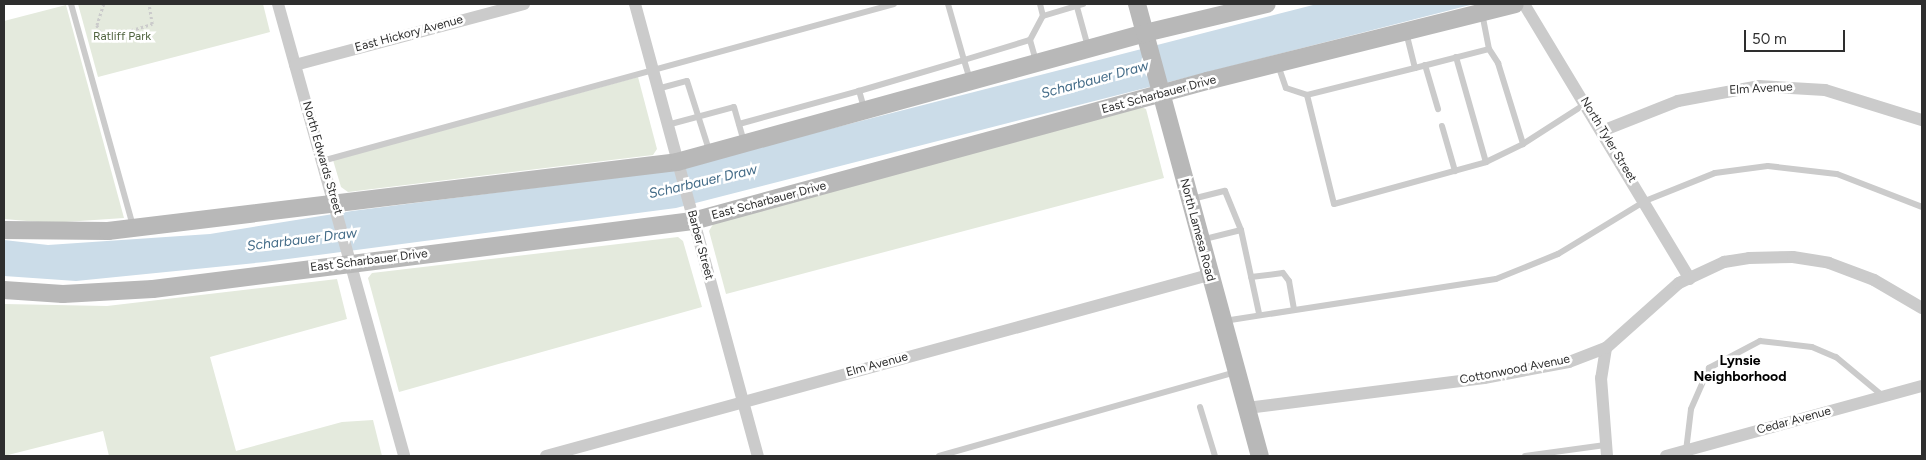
<!DOCTYPE html>
<html>
<head>
<meta charset="utf-8">
<style>
	body { margin:0 }
	#map { position:relative; width:1926px; height:460px; overflow:hidden; background:#fff; font-family:Figtree,sans-serif }
	div>[style] { position:absolute }
	.green>* { inset:0; background:#e4eadd }
	.water>* { inset:0; background:#cbdce8 }
	.path>* { height:2.5px; margin-top:-1.25px; transform-origin:0; background:repeating-linear-gradient(90deg,#cbcbcb 0 2.5px,transparent 0 5px) }
	.lane>* { height:6px; margin:-3px; padding:0 3px; transform-origin:3px; border-radius:3px; background:#cbcbcb }
	.street>* { height:12px; margin:-6px; padding:0 6px; transform-origin:6px; border-radius:6px; background:#cbcbcb }
	.secondary>* { height:18px; margin:-9px; padding:0 9px; transform-origin:9px; border-radius:9px; background:#b8b8b8 }
	span { translate:-50% -50%; white-space:nowrap; text-align:center; line-height:1.15; -webkit-text-stroke:5px #fff; paint-order:stroke }
	.street-label { font-size:12px; color:#2e2e2e }
	.park-label { font-size:12px; color:#516540 }
	.water-label { font-size:14px; color:#446c88; font-style:italic }
	.neighbourhood-label { font-size:14px; color:#000; font-weight:700 }
	.frame { position:absolute; inset:0; border:5px solid #2e2e2e; pointer-events:none }
	.scale { position:absolute; left:1744px; top:30px; width:101px; height:22px; box-sizing:border-box; border:2px solid #2e2e2e; border-top:0; padding-left:6px; font-size:15px; line-height:18px; white-space:nowrap; color:#2e2e2e; -webkit-text-stroke:4px #fff; paint-order:stroke }
</style>
</head>
<body>
<div id="map">
	<div class="green">
		<div style="clip-path:polygon(78px 4px,263px 4px,270px 32px,98px 77px)"></div>
		<div style="clip-path:polygon(66px 5px,124px 218px,50px 223px,4px 219px,4px 21px)"></div>
		<div style="clip-path:polygon(638px 77px,657px 149px,653px 155px,348px 192px,341px 187px,333px 160px)"></div>
		<div style="clip-path:polygon(1141px 107px,1146px 109px,1164px 178px,726px 294px,709px 231px,715px 221px)"></div>
		<div style="clip-path:polygon(678px 237px,683px 241px,702px 307px,399px 392px,368px 278px,372px 273px)"></div>
		<div style="clip-path:polygon(337px 279px,347px 319px,210px 357px,236px 451px,342px 422px,373px 420px,382px 456px,109px 456px,103px 431px,4px 456px,4px 304px,107px 306px)"></div>
	</div>
	<div class="water">
		<div style="clip-path:polygon(1317px 4px,1474px 4px,676px 208px,265px 262px,76px 281px,4px 276px,4px 240px,48px 245px,210px 234px,352px 211px,666px 171px)"></div>
	</div>
	<div class="path">
		<div style="left:104px;top:4px;width:22px;rotate:108deg"></div>
		<div style="left:97px;top:25px;width:8px;rotate:67deg"></div>
		<div style="left:100px;top:32px;width:13px;rotate:18deg"></div>
		<div style="left:112px;top:36px;width:42px;rotate:-16.7deg"></div>
		<div style="left:152px;top:24px;width:20px;rotate:-99deg"></div>
	</div>
	<div class="lane">
		<div style="left:71px;top:4px;width:230px;rotate:74.4deg"></div>
		<div style="left:948px;top:4px;width:58px;rotate:74.1deg"></div>
		<div style="left:964px;top:60px;width:69px;rotate:-16.9deg"></div>
		<div style="left:1040px;top:4px;width:12px;rotate:76deg"></div>
		<div style="left:1077px;top:7px;width:41px;rotate:74.6deg"></div>
		<div style="left:1406px;top:32px;width:37px;rotate:76deg"></div>
		<div style="left:1415px;top:68px;width:76px;rotate:-14.4deg"></div>
		<div style="left:1489px;top:49px;width:37px;rotate:-101deg"></div>
		<div style="left:1489px;top:49px;width:17px;rotate:57deg"></div>
		<div style="left:1498px;top:63px;width:85px;rotate:72.8deg"></div>
		<div style="left:1523px;top:144px;width:74px;rotate:-32.8deg"></div>
		<div style="left:1456px;top:57px;width:109px;rotate:74.1deg"></div>
		<div style="left:1486px;top:162px;width:41px;rotate:-25.9deg"></div>
		<div style="left:1036px;top:61px;width:22px;rotate:-106deg"></div>
		<div style="left:1030px;top:40px;width:27px;rotate:-62deg"></div>
		<div style="left:1043px;top:16px;width:42px;rotate:-16.7deg"></div>
		<div style="left:1278px;top:65px;width:24px;rotate:71deg"></div>
		<div style="left:1286px;top:88px;width:22px;rotate:18deg"></div>
		<div style="left:1425px;top:65px;width:46px;rotate:73.5deg"></div>
		<div style="left:1415px;top:68px;width:111px;rotate:166deg"></div>
		<div style="left:1307px;top:95px;width:112px;rotate:76.1deg"></div>
		<div style="left:1334px;top:204px;width:158px;rotate:-15.4deg"></div>
		<div style="left:657px;top:89px;width:31px;rotate:-15deg"></div>
		<div style="left:687px;top:81px;width:76px;rotate:72.3deg"></div>
		<div style="left:864px;top:108px;width:18px;rotate:-106deg"></div>
		<div style="left:859px;top:91px;width:109px;rotate:-16.4deg"></div>
		<div style="left:964px;top:60px;width:21px;rotate:73deg"></div>
		<div style="left:739px;top:124px;width:124px;rotate:-15.4deg"></div>
		<div style="left:667px;top:125px;width:69px;rotate:-15deg"></div>
		<div style="left:734px;top:107px;width:36px;rotate:74deg"></div>
		<div style="left:1442px;top:126px;width:47px;rotate:73.9deg"></div>
		<div style="left:322px;top:161px;width:593px;rotate:-15.35deg"></div>
		<div style="left:1192px;top:199px;width:34px;rotate:-14deg"></div>
		<div style="left:1225px;top:191px;width:42px;rotate:67.7deg"></div>
		<div style="left:1241px;top:230px;width:41px;rotate:166deg"></div>
		<div style="left:1241px;top:230px;width:85px;rotate:77.8deg"></div>
		<div style="left:1251px;top:277px;width:32px;rotate:-7deg"></div>
		<div style="left:1283px;top:273px;width:10px;rotate:53deg"></div>
		<div style="left:1289px;top:281px;width:28px;rotate:80deg"></div>
		<div style="left:1224px;top:321px;width:275px;rotate:-8.8deg"></div>
		<div style="left:1496px;top:279px;width:67px;rotate:-22deg"></div>
		<div style="left:1558px;top:254px;width:102px;rotate:-31.3deg"></div>
		<div style="left:1645px;top:201px;width:75px;rotate:-21.8deg"></div>
		<div style="left:1715px;top:173px;width:53px;rotate:-7.5deg"></div>
		<div style="left:1768px;top:166px;width:69px;rotate:6.6deg"></div>
		<div style="left:1837px;top:174px;width:91px;rotate:21.2deg"></div>
		<div style="left:1200px;top:407px;width:51px;rotate:73deg"></div>
		<div style="left:1686px;top:451px;width:42px;rotate:-83.2deg"></div>
		<div style="left:1691px;top:409px;width:45px;rotate:-66.3deg"></div>
		<div style="left:1709px;top:368px;width:58px;rotate:-27.9deg"></div>
		<div style="left:1760px;top:341px;width:52px;rotate:6.6deg"></div>
		<div style="left:1812px;top:347px;width:26px;rotate:23deg"></div>
		<div style="left:1836px;top:357px;width:61px;rotate:39.7deg"></div>
		<div style="left:939px;top:456px;width:309px;rotate:-15.8deg"></div>
		<div style="left:1525px;top:456px;width:81px;rotate:-7.8deg"></div>
	</div>
	<div class="street">
		<div style="left:278px;top:4px;width:469px;rotate:74.4deg"></div>
		<div style="left:635px;top:4px;width:468px;rotate:74.8deg"></div>
		<div style="left:1524px;top:4px;width:321px;rotate:58.9deg"></div>
		<div style="left:295px;top:65px;width:237px;rotate:-14.9deg"></div>
		<div style="left:1602px;top:131px;width:82px;rotate:-21.5deg"></div>
		<div style="left:1678px;top:101px;width:82px;rotate:-10.5deg"></div>
		<div style="left:1759px;top:86px;width:66px;rotate:3.5deg"></div>
		<div style="left:1825px;top:90px;width:102px;rotate:17.2deg"></div>
		<div style="left:1606px;top:348px;width:30px;rotate:99deg"></div>
		<div style="left:1601px;top:378px;width:78px;rotate:85.6deg"></div>
		<div style="left:1247px;top:408px;width:239px;rotate:-7.2deg"></div>
		<div style="left:1484px;top:378px;width:86px;rotate:-10.7deg"></div>
		<div style="left:1569px;top:362px;width:40px;rotate:-21deg"></div>
		<div style="left:1606px;top:348px;width:98px;rotate:-41.7deg"></div>
		<div style="left:1679px;top:283px;width:50px;rotate:-25deg"></div>
		<div style="left:1724px;top:262px;width:25px;rotate:-9deg"></div>
		<div style="left:1749px;top:258px;width:44px;rotate:-1.3deg"></div>
		<div style="left:1793px;top:257px;width:36px;rotate:9deg"></div>
		<div style="left:1829px;top:263px;width:48px;rotate:20.7deg"></div>
		<div style="left:1874px;top:280px;width:56px;rotate:30.3deg"></div>
		<div style="left:546px;top:456px;width:687px;rotate:-15.27deg"></div>
		<div style="left:1666px;top:456px;width:265px;rotate:-15.3deg"></div>
	</div>
	<div class="secondary">
		<div style="left:1137px;top:4px;width:468px;rotate:74.8deg"></div>
		<div style="left:4px;top:230px;width:104px;rotate:0.6deg"></div>
		<div style="left:108px;top:231px;width:573px;rotate:-6.91deg"></div>
		<div style="left:677px;top:162px;width:485px;rotate:-15.4deg"></div>
		<div style="left:1145px;top:33px;width:125px;rotate:-13.4deg"></div>
		<div style="left:4px;top:290px;width:59px;rotate:3.9deg"></div>
		<div style="left:63px;top:294px;width:90px;rotate:-3.2deg"></div>
		<div style="left:153px;top:289px;width:544px;rotate:-7.18deg"></div>
		<div style="left:693px;top:221px;width:533px;rotate:-15.24deg"></div>
		<div style="left:1207px;top:81px;width:317px;rotate:-14deg"></div>
	</div>
	<div class="street-label">
		<span style="left:409px;top:34px;rotate:-15deg">East Hickory Avenue</span>
		<span style="left:1761px;top:89px;rotate:-3deg">Elm Avenue</span>
		<span style="left:1159px;top:95px;rotate:-15deg">East Scharbauer Drive</span>
		<span style="left:1608px;top:140px;rotate:59deg">North Tyler Street</span>
		<span style="left:322px;top:158px;rotate:74deg">North Edwards Street</span>
		<span style="left:769px;top:201px;rotate:-15deg">East Scharbauer Drive</span>
		<span style="left:1197px;top:230px;rotate:75deg">North Lamesa Road</span>
		<span style="left:700px;top:245px;rotate:75deg">Barber Street</span>
		<span style="left:369px;top:261px;rotate:-7deg">East Scharbauer Drive</span>
		<span style="left:877px;top:365px;rotate:-15deg">Elm Avenue</span>
		<span style="left:1515px;top:370px;rotate:-11deg">Cottonwood Avenue</span>
		<span style="left:1794px;top:421px;rotate:-15deg">Cedar Avenue</span>
	</div>
	<div class="park-label">
		<span style="left:122px;top:37px">Ratliff Park</span>
	</div>
	<div class="water-label">
		<span style="left:1095px;top:80px;rotate:-15deg">Scharbauer Draw</span>
		<span style="left:703px;top:182px;rotate:-13deg">Scharbauer Draw</span>
		<span style="left:302px;top:240px;rotate:-7deg">Scharbauer Draw</span>
	</div>
	<div class="neighbourhood-label">
		<span style="left:1740px;top:369px">Lynsie<br>Neighborhood</span>
	</div>
	<div class="frame"></div>
	<div class="scale">50 m</div>
</div>
</body>
</html>
